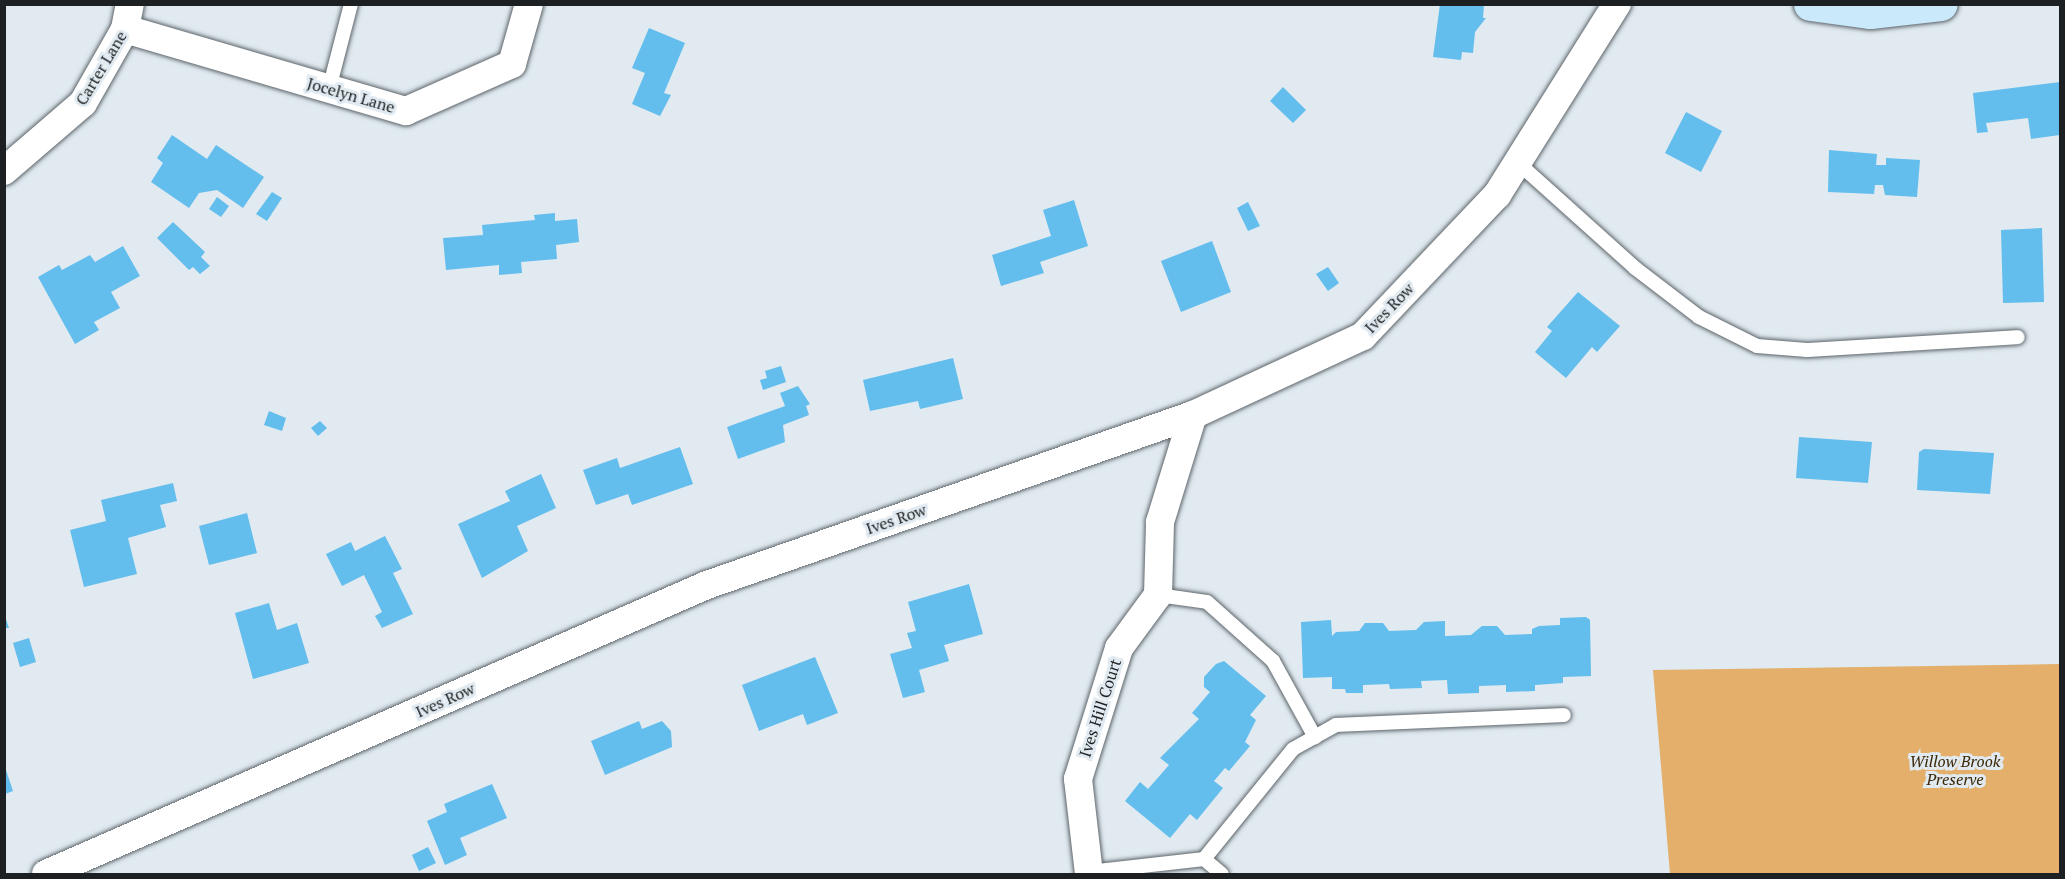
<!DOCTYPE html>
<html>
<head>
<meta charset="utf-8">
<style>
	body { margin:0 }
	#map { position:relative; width:2065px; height:879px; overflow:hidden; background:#e0eaf0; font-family:"PT Serif",serif }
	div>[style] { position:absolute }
	.green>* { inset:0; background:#e3af6a }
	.building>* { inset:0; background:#63bded }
	.roads { filter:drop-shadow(0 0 2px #5d656a) drop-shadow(0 0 2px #5d656a) }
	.lane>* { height:14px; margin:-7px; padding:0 7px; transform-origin:7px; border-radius:7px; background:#fff }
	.street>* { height:28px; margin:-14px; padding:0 14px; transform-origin:14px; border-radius:14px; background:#fff }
	.primary>* { height:33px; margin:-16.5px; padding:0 16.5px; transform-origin:16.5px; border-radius:16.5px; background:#cae9fb }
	span { translate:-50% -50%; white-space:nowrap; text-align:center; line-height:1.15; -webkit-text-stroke:6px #e0eaf0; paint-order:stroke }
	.street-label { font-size:16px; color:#1d2022 }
	.park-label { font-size:16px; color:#3b2605; font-style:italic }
	.frame { position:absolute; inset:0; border:6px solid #1d2022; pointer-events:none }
</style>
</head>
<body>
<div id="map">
	<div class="green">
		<div style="clip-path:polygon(2060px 664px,2060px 874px,1670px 874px,1653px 670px)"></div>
	</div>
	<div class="building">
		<div style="clip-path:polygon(1440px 4px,1484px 4px,1483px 18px,1486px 18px,1475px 32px,1473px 53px,1462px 52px,1461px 60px,1433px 57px)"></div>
		<div style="clip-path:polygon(649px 28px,685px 43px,664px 93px,671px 95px,660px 116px,632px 104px,645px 73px,632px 68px)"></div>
		<div style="clip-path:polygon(2060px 82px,2060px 135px,2031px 139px,2028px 118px,1986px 123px,1988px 132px,1977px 133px,1973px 93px)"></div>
		<div style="clip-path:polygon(1283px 87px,1306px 110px,1293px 123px,1270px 101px)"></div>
		<div style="clip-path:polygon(1686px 112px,1722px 131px,1701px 172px,1665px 153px)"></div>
		<div style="clip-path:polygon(172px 135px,207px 159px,216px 145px,264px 177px,243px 208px,217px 190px,199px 193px,189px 208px,151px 182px,163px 163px,157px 158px)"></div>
		<div style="clip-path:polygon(1829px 150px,1877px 154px,1876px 165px,1886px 165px,1886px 158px,1920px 160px,1917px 197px,1885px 195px,1883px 185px,1875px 185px,1874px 194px,1828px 192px)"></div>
		<div style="clip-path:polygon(272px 192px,282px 198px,267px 221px,256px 214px)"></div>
		<div style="clip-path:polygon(217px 197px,229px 206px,221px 217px,209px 209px)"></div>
		<div style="clip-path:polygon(1074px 200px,1088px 246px,1040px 262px,1044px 273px,1001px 286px,992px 255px,1051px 236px,1043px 210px)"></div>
		<div style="clip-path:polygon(1248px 202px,1260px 226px,1248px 231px,1237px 208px)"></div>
		<div style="clip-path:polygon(555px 213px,555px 221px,577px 219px,579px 242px,556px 245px,557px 259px,521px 262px,522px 273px,499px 275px,499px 265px,446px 270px,443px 238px,483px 235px,482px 225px,535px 220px,534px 215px)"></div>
		<div style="clip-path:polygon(173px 222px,205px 252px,201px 257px,210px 266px,200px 274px,193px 267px,189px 270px,157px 238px)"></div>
		<div style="clip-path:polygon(2042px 228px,2044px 302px,2003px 303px,2001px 230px)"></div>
		<div style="clip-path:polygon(1212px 241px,1231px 292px,1181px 312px,1161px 261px)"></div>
		<div style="clip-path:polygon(123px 246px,140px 276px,111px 292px,120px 308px,94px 322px,99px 330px,75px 344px,38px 277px,59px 265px,62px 270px,90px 255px,95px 262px)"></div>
		<div style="clip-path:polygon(1328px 267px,1339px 283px,1328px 291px,1316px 274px)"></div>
		<div style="clip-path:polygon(1578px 292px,1620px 326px,1597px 352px,1592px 347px,1566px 378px,1535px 352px,1552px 331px,1547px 327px)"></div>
		<div style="clip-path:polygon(953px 358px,963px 399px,920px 409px,918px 401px,870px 411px,863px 380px)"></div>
		<div style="clip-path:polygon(781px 366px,786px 382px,763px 390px,760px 380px,767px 378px,765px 371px)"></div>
		<div style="clip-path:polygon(798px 386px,810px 404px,806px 406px,809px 415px,783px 425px,785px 442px,738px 459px,727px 427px,785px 406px,780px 393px)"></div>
		<div style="clip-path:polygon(269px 411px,286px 418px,282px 431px,264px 425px)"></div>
		<div style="clip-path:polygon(320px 421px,327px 428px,318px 436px,311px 428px)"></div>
		<div style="clip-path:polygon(1799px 437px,1872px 442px,1868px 483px,1796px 478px)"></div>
		<div style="clip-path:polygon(680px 447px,693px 484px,632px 505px,628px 494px,596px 505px,583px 470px,617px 458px,620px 468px)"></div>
		<div style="clip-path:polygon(1924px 449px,1994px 453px,1990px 494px,1917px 490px,1919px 452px)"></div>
		<div style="clip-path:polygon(541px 474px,556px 508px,517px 526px,528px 551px,482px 578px,458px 524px,510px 501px,505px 491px)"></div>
		<div style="clip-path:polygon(173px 483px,177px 501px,160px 505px,166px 527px,128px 538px,137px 574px,84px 587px,70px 530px,106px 521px,101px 500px)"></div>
		<div style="clip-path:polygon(247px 513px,257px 553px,209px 565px,199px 526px)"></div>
		<div style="clip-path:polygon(385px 536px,402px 569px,393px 573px,413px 614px,382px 628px,375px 616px,382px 612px,364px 575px,342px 586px,326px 554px,351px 542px,355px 551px)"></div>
		<div style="clip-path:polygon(969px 584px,983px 634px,944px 645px,949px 661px,919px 670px,925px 692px,903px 698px,890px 654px,912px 648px,907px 633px,916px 631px,908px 602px)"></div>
		<div style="clip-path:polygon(269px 603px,277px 630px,297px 623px,309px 663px,253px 679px,235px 613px)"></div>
		<div style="clip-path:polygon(4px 613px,9px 628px,4px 628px)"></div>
		<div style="clip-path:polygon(1586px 617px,1590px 620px,1591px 676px,1563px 677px,1563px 683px,1535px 685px,1535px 691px,1506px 692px,1506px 685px,1479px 686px,1479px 693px,1448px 694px,1447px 680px,1421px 681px,1422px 688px,1390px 689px,1389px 684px,1363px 685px,1363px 693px,1346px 693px,1345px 689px,1332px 689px,1332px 677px,1303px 678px,1301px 622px,1331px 620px,1332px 636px,1336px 632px,1359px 631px,1365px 623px,1383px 623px,1389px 631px,1416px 630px,1424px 622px,1445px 621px,1445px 636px,1471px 635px,1482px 626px,1497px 626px,1505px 635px,1532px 634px,1532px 629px,1539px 626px,1560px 625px,1560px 618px)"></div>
		<div style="clip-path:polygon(29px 638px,36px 662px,20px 667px,13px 643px)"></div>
		<div style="clip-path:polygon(815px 657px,838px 713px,807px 725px,803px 714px,759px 731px,742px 685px)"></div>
		<div style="clip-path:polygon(1224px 661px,1266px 696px,1250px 715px,1256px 720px,1245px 742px,1250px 746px,1229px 771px,1225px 768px,1214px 781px,1223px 788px,1197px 820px,1190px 814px,1170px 838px,1125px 801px,1140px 782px,1148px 789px,1169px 765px,1160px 758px,1199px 719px,1192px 713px,1210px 692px,1204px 687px,1204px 677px,1216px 664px)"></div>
		<div style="clip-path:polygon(639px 721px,642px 729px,662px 721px,671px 731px,672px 747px,605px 775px,591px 741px)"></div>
		<div style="clip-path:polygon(5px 767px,13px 791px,5px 794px)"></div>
		<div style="clip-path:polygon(492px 784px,507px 818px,460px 838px,467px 855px,445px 865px,427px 821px,447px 812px,444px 804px)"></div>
		<div style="clip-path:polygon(428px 847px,436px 863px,419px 871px,412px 855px)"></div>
	</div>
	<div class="roads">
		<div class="lane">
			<div style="left:329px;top:89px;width:88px;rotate:-75.5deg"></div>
			<div style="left:1517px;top:162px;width:159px;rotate:41.9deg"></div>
			<div style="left:1635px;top:268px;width:81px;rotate:37.4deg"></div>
			<div style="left:1699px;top:317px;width:65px;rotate:26.6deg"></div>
			<div style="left:1757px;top:346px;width:50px;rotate:4.6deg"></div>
			<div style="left:1807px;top:350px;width:211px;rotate:-3.5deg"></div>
			<div style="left:1158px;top:595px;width:49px;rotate:8.1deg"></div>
			<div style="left:1207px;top:602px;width:89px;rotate:41.8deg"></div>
			<div style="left:1273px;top:661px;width:87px;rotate:61.1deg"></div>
			<div style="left:1204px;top:859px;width:23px;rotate:40deg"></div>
			<div style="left:1089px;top:872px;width:116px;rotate:-6.4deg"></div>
			<div style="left:1204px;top:859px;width:141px;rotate:-51deg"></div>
			<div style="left:1293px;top:749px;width:49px;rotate:-29.2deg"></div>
			<div style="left:1336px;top:725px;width:228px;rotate:-2.5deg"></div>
		</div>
		<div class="street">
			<div style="left:125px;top:29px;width:293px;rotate:16.3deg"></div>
			<div style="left:406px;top:111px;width:116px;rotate:-23.9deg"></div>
			<div style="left:512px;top:64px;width:62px;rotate:-74.2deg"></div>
			<div style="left:4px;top:171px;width:104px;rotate:-40.7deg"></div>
			<div style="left:83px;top:103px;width:85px;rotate:-60.4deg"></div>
			<div style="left:125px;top:29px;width:25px;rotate:-79deg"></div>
			<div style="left:46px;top:874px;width:721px;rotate:-23.62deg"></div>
			<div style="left:707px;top:585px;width:515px;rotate:-19.28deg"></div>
			<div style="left:1193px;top:415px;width:187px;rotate:-24.9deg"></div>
			<div style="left:1363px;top:336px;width:195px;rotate:-46.5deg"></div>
			<div style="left:1497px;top:195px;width:226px;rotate:-57.9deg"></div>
			<div style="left:1089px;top:874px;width:96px;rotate:-96.6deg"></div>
			<div style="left:1078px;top:779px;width:137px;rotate:-72.6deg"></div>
			<div style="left:1119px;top:648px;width:66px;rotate:-53.7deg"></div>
			<div style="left:1158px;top:595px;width:73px;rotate:-88.4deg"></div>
			<div style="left:1160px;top:522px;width:112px;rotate:-72.9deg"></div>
		</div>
		<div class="primary">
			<div style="left:1810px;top:4px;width:61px;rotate:7.6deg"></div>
			<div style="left:1870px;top:12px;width:71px;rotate:-6.4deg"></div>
		</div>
	</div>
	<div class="street-label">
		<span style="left:101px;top:68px;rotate:-59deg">Carter Lane</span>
		<span style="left:351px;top:95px;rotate:16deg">Jocelyn Lane</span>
		<span style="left:1389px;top:308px;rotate:-46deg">Ives Row</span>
		<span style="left:896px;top:519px;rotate:-19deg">Ives Row</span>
		<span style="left:445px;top:700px;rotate:-24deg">Ives Row</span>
		<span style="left:1100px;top:708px;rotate:-72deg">Ives Hill Court</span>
	</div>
	<div class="park-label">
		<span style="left:1955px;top:770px">Willow Brook<br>Preserve</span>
	</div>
	<div class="frame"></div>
</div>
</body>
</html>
